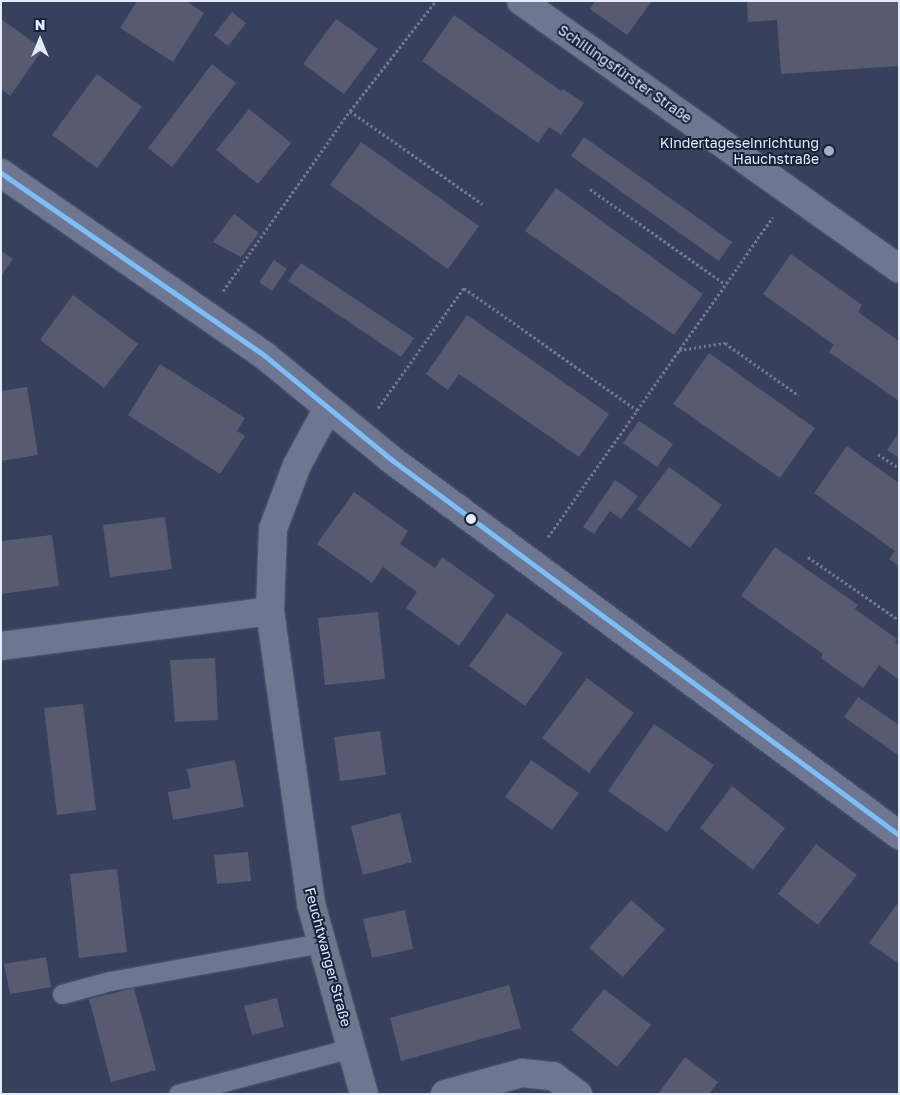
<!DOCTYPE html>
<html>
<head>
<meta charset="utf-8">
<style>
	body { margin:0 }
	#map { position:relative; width:900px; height:1095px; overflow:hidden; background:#37405d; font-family:"Golos Text",sans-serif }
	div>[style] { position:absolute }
	.building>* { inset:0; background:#575a71 }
	.path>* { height:3px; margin-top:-1.5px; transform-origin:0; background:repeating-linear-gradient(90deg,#72798e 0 2.5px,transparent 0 5px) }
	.roads { filter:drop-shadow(0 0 1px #555b72) drop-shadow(0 0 1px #555b72) }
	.service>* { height:19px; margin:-9.5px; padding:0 9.5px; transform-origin:9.5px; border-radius:9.5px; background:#6e778f }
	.minor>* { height:28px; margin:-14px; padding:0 14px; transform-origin:14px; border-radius:14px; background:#6e778f }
	.bus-1>* { height:5px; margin:-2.5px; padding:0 2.5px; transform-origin:2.5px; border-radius:2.5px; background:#7abffc }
	.dots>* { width:14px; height:14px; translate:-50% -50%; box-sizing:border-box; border:2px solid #192239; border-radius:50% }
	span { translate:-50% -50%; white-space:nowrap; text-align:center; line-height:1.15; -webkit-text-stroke:4px #192239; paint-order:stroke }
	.street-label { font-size:14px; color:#e3ebff }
	.poi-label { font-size:14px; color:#e3ebff }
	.right { translate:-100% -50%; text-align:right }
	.frame { position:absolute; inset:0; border:2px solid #e3ebff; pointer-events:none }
	.north { position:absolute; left:15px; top:15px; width:50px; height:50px; -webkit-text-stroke:4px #192239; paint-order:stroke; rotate:0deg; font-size:14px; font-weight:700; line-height:20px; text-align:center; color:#e3ebff }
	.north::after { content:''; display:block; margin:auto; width:18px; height:22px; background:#e3ebff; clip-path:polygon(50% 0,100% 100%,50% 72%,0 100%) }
</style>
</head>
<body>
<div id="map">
	<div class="building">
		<div style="clip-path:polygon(137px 1px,186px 1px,204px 13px,173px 62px,120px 28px)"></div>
		<div style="clip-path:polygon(595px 1px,652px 1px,627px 35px,590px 9px)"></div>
		<div style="clip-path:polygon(747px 1px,899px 2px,899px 66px,781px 74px,777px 20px,748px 22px)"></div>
		<div style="clip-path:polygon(232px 12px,246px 23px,228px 46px,214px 35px)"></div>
		<div style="clip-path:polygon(454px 15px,561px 91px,563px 89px,584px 103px,561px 135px,549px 127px,538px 143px,422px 61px)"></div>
		<div style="clip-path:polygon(1px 19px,43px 49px,10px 96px,1px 89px)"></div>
		<div style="clip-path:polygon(336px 19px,378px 49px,344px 94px,303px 64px)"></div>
		<div style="clip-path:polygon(212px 64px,236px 83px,172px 167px,148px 148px)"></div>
		<div style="clip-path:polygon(97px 74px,142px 107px,97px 168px,52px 135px)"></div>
		<div style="clip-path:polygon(249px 109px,291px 143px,258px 184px,216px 150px)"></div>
		<div style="clip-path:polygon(584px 137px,732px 242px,719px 261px,571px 156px)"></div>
		<div style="clip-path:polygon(361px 142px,479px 226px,448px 269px,330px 185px)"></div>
		<div style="clip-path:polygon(556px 188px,703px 294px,674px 335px,525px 231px)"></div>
		<div style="clip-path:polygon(234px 214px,259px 233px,241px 257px,213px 242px)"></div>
		<div style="clip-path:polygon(1px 251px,13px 259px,1px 276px)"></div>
		<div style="clip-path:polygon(791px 254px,862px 305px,858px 312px,899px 341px,899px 401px,829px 352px,834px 345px,763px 294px)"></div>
		<div style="clip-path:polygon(274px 260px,287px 269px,272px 291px,259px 282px)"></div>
		<div style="clip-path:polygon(301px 263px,414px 338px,401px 357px,288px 281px)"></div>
		<div style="clip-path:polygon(73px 295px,138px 344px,104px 388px,40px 340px)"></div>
		<div style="clip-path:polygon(467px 315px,609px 414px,579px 457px,459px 374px,448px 390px,426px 374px)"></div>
		<div style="clip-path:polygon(709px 353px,815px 428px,780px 478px,673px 404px)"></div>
		<div style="clip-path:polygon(160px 364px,245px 418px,237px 431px,245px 436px,220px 474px,128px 415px)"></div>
		<div style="clip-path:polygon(27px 387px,38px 455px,1px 461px,1px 391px)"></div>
		<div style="clip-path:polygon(639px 421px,673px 444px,657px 467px,623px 443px)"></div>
		<div style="clip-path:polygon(899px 433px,899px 458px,887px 450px)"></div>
		<div style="clip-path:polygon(847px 446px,899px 483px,899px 566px,889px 559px,895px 551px,814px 493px)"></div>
		<div style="clip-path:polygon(669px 467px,722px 505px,690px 548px,637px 509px)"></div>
		<div style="clip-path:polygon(615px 480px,638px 496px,621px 519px,610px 511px,594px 534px,583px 527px)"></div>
		<div style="clip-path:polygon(354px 492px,408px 531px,400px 544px,435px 568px,442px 557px,495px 595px,459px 646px,406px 608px,417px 592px,383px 567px,372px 583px,317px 544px)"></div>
		<div style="clip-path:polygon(165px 517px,172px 569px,110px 577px,103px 525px)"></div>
		<div style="clip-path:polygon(52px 535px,59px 586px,1px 594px,1px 541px)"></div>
		<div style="clip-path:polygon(775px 547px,858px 605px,855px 609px,897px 639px,895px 643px,899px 645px,899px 680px,879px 665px,863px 688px,821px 658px,823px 654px,741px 596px)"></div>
		<div style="clip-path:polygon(378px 612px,385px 679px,325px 685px,318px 618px)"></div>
		<div style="clip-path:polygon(507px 613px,563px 653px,525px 706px,469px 666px)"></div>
		<div style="clip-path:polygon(215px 658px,218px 720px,175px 722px,170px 660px)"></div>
		<div style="clip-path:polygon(587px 678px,634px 713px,589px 773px,542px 738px)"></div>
		<div style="clip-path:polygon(858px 697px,899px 725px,899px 756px,844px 717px)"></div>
		<div style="clip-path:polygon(83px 704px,96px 810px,57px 815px,44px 708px)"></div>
		<div style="clip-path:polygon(654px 724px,714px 765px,667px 832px,608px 791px)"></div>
		<div style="clip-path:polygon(380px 731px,386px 775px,340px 781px,334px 737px)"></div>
		<div style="clip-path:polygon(235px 760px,244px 807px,173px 820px,168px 792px,191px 788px,187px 769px)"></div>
		<div style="clip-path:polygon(531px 760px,579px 793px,552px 830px,505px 797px)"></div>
		<div style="clip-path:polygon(732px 786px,785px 828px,753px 870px,700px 828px)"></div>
		<div style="clip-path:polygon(400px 813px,412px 862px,363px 875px,351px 826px)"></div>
		<div style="clip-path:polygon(816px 844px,857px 875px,818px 925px,778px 894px)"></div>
		<div style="clip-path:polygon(248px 852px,251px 881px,217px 884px,214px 855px)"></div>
		<div style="clip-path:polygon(117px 869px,127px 952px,79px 958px,70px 874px)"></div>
		<div style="clip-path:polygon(631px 900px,665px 929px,623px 977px,589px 948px)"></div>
		<div style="clip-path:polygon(897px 904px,899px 905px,899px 964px,869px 943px)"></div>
		<div style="clip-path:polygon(405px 910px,413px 949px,372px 958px,363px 919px)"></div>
		<div style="clip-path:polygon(46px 957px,51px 987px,10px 994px,4px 964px)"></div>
		<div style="clip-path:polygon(509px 985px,521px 1028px,401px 1061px,390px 1018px)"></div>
		<div style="clip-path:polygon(134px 988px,156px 1070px,111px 1082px,89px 999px)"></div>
		<div style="clip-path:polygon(604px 989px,651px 1025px,617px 1067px,571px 1030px)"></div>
		<div style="clip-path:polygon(277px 998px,284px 1027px,252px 1035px,244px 1006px)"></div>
		<div style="clip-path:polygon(685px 1057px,718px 1082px,709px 1094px,658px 1094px)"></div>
	</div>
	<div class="path">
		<div style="left:350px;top:111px;width:162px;rotate:35deg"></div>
		<div style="left:590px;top:189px;width:165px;rotate:35.1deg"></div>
		<div style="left:223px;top:291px;width:220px;rotate:-54.8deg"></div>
		<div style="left:350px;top:111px;width:140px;rotate:-52deg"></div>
		<div style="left:679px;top:350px;width:47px;rotate:-8.7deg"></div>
		<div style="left:725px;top:343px;width:90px;rotate:35.5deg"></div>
		<div style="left:378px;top:408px;width:148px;rotate:-54.4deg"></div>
		<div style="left:464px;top:288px;width:212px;rotate:35.2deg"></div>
		<div style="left:878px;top:454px;width:25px;rotate:34deg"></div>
		<div style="left:548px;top:537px;width:391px;rotate:-54.9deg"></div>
		<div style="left:808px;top:557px;width:111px;rotate:34.7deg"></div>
	</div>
	<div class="roads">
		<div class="service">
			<div style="left:62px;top:994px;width:50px;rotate:-15.2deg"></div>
			<div style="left:110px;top:981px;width:215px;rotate:-10.2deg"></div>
			<div style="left:178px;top:1094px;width:179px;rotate:-14.9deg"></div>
		</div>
		<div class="minor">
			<div style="left:521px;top:1px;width:463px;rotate:35.3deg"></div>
			<div style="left:1px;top:173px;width:321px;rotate:34.7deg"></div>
			<div style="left:265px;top:356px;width:164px;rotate:39.3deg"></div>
			<div style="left:392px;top:460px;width:631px;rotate:36.49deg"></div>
			<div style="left:328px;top:408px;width:65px;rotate:118.5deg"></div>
			<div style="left:297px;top:465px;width:68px;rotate:110.6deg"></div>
			<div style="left:273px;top:529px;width:82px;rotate:92.1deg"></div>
			<div style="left:270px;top:611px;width:296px;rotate:82deg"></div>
			<div style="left:311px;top:904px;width:197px;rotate:74.4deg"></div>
			<div style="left:1px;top:646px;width:271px;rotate:-7.4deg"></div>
			<div style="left:445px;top:1094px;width:80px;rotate:-15.3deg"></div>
			<div style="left:522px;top:1073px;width:31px;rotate:6deg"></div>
			<div style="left:553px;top:1076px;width:31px;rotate:36deg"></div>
		</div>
	</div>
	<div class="bus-1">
		<div style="left:1px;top:173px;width:321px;rotate:34.7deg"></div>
		<div style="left:265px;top:356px;width:164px;rotate:39.3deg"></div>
		<div style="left:392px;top:460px;width:631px;rotate:36.49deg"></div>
	</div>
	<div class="dots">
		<div style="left:829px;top:151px;background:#a7afc6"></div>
		<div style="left:471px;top:519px;background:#e3ebff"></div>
	</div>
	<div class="street-label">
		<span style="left:625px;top:74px;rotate:35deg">Schillingsfürster Straße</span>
		<span style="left:328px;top:957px;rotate:75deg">Feuchtwanger Straße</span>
	</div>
	<div class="poi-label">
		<span class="right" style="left:819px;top:151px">Kindertageseinrichtung<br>Hauchstraße</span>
	</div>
	<div class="frame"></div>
	<div class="north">N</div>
</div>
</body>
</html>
